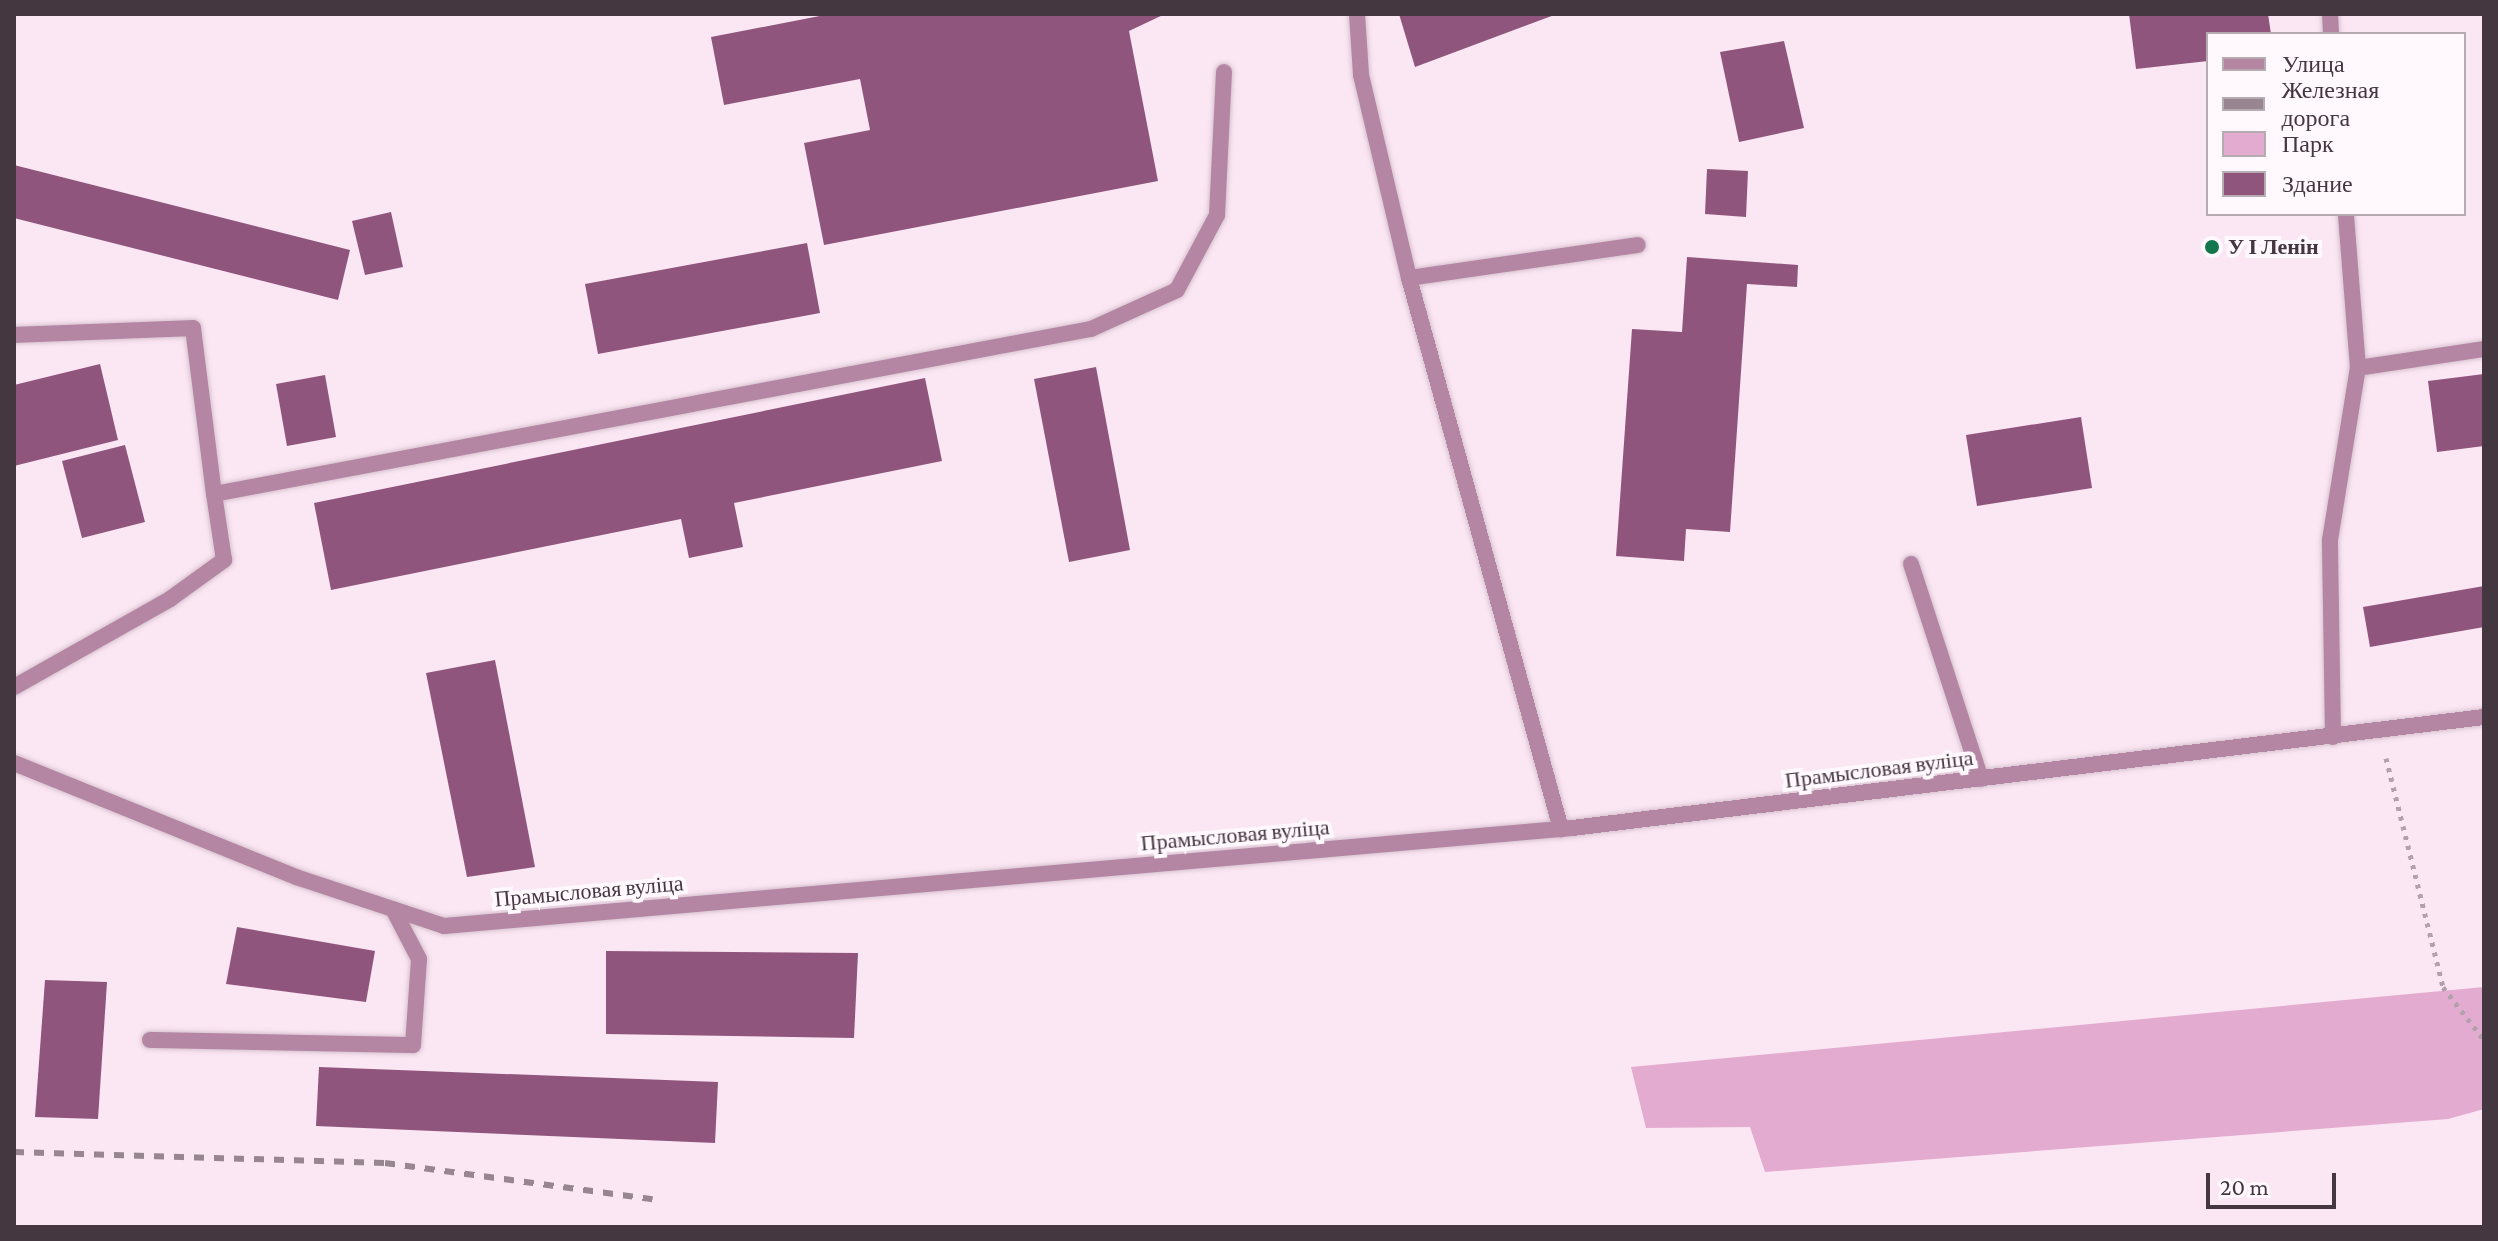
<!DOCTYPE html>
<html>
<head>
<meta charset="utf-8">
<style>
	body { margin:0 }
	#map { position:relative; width:2498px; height:1241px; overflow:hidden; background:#fbe6f3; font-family:"Crimson Pro",serif }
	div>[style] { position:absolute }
	.green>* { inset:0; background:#e4abd0 }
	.building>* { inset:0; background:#8f557c }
	.path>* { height:5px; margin-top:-2.5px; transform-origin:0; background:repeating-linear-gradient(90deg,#b2a0ab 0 4px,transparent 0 10px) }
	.roads { filter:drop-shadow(0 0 2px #d7c3cf) drop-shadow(0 0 2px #d7c3cf) }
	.lane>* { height:16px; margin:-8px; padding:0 8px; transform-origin:8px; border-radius:8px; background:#b486a4 }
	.street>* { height:16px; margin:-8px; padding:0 8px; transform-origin:8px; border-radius:8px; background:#b486a4 }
	.rail>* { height:6px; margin-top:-3px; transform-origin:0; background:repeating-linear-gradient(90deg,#978590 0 10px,transparent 0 20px) }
	.dots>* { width:22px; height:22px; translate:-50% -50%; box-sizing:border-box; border:4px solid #fff8fc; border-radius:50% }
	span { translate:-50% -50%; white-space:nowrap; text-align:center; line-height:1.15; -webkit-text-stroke:8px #fff8fc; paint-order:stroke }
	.poi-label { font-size:22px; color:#453740; font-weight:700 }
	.left { translate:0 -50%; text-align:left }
	.street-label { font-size:22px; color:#453740 }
	.frame { position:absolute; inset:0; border:16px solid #453740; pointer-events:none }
	.legend { position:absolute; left:2206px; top:32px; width:260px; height:184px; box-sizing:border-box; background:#fff8fc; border:2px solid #b5abb1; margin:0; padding:10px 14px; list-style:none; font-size:24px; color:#453740 }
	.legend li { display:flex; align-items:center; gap:16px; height:40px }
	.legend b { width:40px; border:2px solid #b5abb1 }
	.scale { position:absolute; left:2206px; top:1173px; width:130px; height:36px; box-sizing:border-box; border:4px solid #453740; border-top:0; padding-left:10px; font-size:24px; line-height:28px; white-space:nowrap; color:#453740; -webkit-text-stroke:6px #fff8fc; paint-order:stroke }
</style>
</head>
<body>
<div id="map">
	<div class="green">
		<div style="clip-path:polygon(2484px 987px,2484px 1109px,2448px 1119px,1765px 1172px,1750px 1127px,1646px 1128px,1631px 1067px)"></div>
	</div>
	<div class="building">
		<div style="clip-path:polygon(830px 14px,1165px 14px,1129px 31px,1158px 181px,824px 245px,804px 143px,870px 130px,860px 79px,724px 105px,711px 37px)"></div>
		<div style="clip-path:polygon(1399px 14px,1557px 14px,1415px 67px)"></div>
		<div style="clip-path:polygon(2129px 14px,2268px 14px,2271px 34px,2208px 34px,2208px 61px,2136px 69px)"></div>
		<div style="clip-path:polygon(1784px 41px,1804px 128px,1739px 142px,1720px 52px)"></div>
		<div style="clip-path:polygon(14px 165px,350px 250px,338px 300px,14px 218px)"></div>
		<div style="clip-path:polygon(1707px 169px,1748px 171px,1746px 217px,1705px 214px)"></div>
		<div style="clip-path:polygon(391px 212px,403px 267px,365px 275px,352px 221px)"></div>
		<div style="clip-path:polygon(807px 243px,820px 313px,598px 354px,585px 284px)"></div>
		<div style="clip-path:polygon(1687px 257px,1798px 265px,1797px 287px,1747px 284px,1730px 532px,1686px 529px,1684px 561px,1616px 556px,1632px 329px,1682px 332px)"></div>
		<div style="clip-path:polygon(100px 364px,118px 440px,14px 466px,14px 385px)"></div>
		<div style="clip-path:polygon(1096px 367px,1130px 550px,1069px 562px,1034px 379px)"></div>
		<div style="clip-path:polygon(2484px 374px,2484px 446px,2437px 452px,2428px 381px)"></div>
		<div style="clip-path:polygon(325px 375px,336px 437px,287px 446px,276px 384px)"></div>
		<div style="clip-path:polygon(925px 378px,942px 461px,734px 503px,743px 547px,689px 558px,681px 519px,331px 590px,314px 503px)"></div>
		<div style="clip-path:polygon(2081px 417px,2092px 488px,1977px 506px,1966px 435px)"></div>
		<div style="clip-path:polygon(125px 445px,145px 522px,82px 538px,62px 461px)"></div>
		<div style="clip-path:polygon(2484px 586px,2484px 627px,2370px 647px,2363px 607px)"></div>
		<div style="clip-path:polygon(495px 660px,535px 867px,467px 877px,426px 673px)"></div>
		<div style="clip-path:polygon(237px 927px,375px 951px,366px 1002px,226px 984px)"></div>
		<div style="clip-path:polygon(606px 951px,858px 953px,854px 1038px,606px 1034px)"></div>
		<div style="clip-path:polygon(45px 980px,107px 982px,98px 1119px,35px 1117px)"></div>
		<div style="clip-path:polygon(319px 1067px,718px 1082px,715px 1143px,316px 1126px)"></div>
	</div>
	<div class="path">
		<div style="left:2386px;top:758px;width:236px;rotate:76deg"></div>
		<div style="left:2443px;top:987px;width:67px;rotate:52.3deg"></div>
	</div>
	<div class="roads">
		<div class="lane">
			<div style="left:1357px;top:14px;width:61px;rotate:86.2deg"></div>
			<div style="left:1361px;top:75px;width:209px;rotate:76.7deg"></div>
			<div style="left:1409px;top:278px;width:572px;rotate:74.58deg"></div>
			<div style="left:2330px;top:14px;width:20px;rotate:87deg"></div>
			<div style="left:1409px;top:278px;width:231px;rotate:-8.2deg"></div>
			<div style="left:14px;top:335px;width:179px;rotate:-2.2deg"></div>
			<div style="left:193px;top:328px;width:167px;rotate:82.8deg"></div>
			<div style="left:214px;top:494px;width:892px;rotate:-10.66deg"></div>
			<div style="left:1091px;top:329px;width:94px;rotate:-24.4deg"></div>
			<div style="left:1177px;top:290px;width:85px;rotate:-61.9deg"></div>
			<div style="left:1217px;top:215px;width:143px;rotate:-87.2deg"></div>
			<div style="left:2358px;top:368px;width:127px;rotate:-8.6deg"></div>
			<div style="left:1911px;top:564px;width:226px;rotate:72deg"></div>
			<div style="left:14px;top:687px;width:179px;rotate:-29.4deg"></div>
			<div style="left:170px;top:599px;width:67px;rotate:-35.8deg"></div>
			<div style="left:224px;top:560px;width:67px;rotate:-98.6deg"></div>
			<div style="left:2333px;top:737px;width:197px;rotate:-90.9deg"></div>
			<div style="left:2330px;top:540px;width:174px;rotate:-80.8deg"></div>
			<div style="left:2358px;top:368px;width:154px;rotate:-94.5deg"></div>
			<div style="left:150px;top:1040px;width:263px;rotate:1.1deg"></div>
			<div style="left:413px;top:1045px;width:86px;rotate:-86deg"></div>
			<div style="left:419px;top:959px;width:56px;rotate:-117.5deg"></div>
		</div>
		<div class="street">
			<div style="left:14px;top:763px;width:304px;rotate:22deg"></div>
			<div style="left:296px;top:877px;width:156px;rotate:18.3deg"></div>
			<div style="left:444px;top:926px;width:1132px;rotate:-4.97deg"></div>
			<div style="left:1572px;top:828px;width:919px;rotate:-6.94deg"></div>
		</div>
	</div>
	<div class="rail">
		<div style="left:14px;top:1152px;width:371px;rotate:1.7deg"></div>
		<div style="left:385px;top:1163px;width:270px;rotate:7.7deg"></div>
	</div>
	<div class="dots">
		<div style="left:2212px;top:247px;background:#13774e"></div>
	</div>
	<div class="poi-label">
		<span class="left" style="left:2228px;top:247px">У І Ленін</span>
	</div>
	<div class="street-label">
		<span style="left:1879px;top:769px;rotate:-7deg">Прамысловая вуліца</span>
		<span style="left:1235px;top:835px;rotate:-5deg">Прамысловая вуліца</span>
		<span style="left:589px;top:891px;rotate:-5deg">Прамысловая вуліца</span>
	</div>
	<div class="frame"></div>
	<ul class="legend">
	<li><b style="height:10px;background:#b486a4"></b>Улица</li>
	<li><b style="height:10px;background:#978590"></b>Железная дорога</li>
	<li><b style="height:22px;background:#e4abd0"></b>Парк</li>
	<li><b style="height:22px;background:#8f557c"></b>Здание</li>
	</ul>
	<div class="scale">20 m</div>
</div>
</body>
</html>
